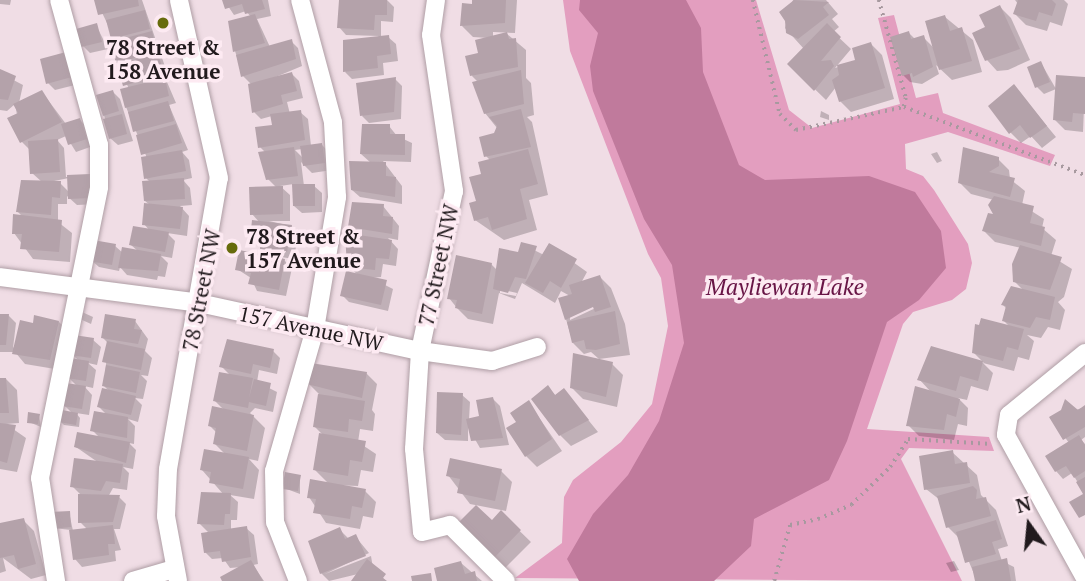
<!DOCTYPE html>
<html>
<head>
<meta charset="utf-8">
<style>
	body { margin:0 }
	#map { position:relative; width:1085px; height:581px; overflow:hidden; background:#f0dde5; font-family:"PT Serif",serif }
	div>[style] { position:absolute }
	.green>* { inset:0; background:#e39ebf }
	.water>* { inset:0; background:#c07a9c }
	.shadow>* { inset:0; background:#0003 }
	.building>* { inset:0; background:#b4a2aa }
	.path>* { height:3.5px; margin-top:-1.75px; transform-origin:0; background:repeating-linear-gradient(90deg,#a7999f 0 2px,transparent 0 7px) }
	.roads { filter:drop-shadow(0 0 2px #af9ea5) drop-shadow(0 0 2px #af9ea5) }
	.minor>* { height:18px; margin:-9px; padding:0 9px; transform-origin:9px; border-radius:9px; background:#fff }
	.dots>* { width:19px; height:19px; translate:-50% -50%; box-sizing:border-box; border:4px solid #fdeaf2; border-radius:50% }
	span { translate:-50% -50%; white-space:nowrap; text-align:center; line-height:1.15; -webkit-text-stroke:7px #fdeaf2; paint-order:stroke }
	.poi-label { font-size:21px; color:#211a1d; font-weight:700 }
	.left { translate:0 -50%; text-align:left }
	.street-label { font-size:21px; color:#211a1d }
	.water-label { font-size:23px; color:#681546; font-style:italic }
	.north { position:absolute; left:994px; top:490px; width:70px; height:70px; -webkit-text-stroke:5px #fdeaf2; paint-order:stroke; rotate:345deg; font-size:19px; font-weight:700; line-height:28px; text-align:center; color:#211a1d }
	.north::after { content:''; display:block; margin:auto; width:24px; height:32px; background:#211a1d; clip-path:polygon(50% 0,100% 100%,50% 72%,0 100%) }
</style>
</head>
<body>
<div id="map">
	<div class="green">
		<div style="clip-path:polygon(563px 0,756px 0,789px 110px,812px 128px,900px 104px,878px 18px,894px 15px,916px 98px,938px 93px,943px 113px,1055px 155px,1050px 166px,948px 132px,905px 144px,906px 169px,923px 176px,934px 190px,968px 244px,972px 263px,966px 289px,952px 300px,913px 312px,903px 324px,867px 429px,989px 437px,994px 451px,909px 448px,901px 459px,962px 581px,515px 578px,562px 543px,564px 497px,573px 480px,621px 442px,652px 404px,668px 326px,661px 278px,648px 254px,570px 51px)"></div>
	</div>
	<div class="water">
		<div style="clip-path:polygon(580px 0,686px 0,701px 28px,703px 72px,739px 165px,765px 180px,869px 176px,915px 192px,941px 231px,946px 268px,919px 300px,887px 322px,847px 441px,829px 480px,754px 519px,751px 546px,714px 581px,579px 581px,567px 559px,593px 514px,628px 475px,659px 421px,684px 343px,672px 265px,644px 219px,593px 91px,590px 66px,598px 33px,579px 10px)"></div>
	</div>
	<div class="shadow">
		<div style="clip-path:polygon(0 0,11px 0,10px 5px,0 4px)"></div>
		<div style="clip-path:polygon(96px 0,142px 0,170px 81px,167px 82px,176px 103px,169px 105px,188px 150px,182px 152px,189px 160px,192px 178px,183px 180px,190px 188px,192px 205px,180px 206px,189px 216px,187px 236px,167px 233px,175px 241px,172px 258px,161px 256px,168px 263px,165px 277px,158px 276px,157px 280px,127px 275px,120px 267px,119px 271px,99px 267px,91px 260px,115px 246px,123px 253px,139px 252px,131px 245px,150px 231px,144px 224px,150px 205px,145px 201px,150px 182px,146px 178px,147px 158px,126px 107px,129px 89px,117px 62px,116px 42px)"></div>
		<div style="clip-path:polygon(evenodd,224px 0,268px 0,271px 16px,257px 19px,270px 47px,291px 41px,298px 48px,302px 66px,266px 81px,292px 74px,299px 81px,303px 98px,287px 102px,290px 114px,300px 112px,308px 119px,311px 146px,322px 145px,329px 152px,332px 170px,312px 173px,301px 162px,304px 186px,314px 186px,322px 193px,322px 212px,302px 213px,294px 206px,294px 184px,280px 186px,290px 195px,290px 221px,269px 221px,291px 226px,298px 234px,294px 259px,281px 257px,292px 268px,286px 296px,257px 291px,251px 278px,237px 269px,271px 258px,252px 239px,260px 223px,252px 214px,277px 188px,268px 179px,265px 152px,260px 147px,274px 126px,272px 116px,261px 119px,254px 112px,252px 85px,243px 76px,235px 51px,251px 17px,246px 11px,234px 15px,224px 0,302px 149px,304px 159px,295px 150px,302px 149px)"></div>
		<div style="clip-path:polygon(370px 0,387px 0,394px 7px,393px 22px,381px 21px,381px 38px,388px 37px,396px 44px,398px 61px,383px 63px,384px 75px,352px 79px,345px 72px,379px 36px,346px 35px,339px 27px)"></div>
		<div style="clip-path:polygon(475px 0,517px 0,515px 33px,493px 32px,493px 37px,507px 34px,526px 50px,526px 78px,531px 83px,534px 115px,527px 117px,532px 122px,548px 195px,529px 200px,537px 230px,504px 240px,475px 220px,484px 175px,491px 161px,486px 156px,497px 128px,485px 113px,478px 82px,472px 76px,488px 38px,473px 37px,462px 26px)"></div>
		<div style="clip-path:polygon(793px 0,826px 0,838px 14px,832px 19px,839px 27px,833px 32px,851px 49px,835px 68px,857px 61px,871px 44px,882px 55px,894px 99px,851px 112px,840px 101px,836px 87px,826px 100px,789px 64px,804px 49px,785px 28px)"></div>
		<div style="clip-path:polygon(1015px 0,1064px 0,1068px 4px,1062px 26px,1050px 22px,1047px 31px,1026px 25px,1015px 14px,1018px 4px)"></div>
		<div style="clip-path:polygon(1000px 7px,1011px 18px,1030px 60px,1008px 70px,997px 71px,987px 60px,987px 28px)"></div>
		<div style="clip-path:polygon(945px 17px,973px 40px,982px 72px,952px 80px,936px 65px,939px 74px,922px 84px,910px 82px,903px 75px,909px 33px,915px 39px,923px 37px,935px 49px)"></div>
		<div style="clip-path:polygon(96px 25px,108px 49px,90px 53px,83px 46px)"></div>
		<div style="clip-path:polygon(65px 54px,79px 84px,55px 90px,48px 83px)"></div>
		<div style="clip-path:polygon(1041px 63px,1056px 89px,1044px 94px,1037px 87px)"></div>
		<div style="clip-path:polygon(evenodd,0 73px,23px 85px,19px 103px,42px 92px,66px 124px,80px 120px,87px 127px,93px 146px,76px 152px,66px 136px,57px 140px,64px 148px,66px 177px,90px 176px,97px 183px,98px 204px,77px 205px,67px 196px,67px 204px,58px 204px,58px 222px,72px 233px,70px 262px,33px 259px,14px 233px,23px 217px,17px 211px,42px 182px,32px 173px,31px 151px,22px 142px,15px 104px,7px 111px,0 110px,0 73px,69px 178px,69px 192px,60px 183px,44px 183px,69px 178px)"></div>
		<div style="clip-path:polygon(395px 79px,402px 86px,401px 119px,369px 123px,362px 116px)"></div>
		<div style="clip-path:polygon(1085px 83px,1083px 132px,1065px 130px,1054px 119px)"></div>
		<div style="clip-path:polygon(1014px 86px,1056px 137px,1042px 148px,1031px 136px,1021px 143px,1010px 132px)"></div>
		<div style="clip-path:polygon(113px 92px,120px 99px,133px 141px,118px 145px,110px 138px,104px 115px)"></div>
		<div style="clip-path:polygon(821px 111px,829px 115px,829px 120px,820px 117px)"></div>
		<div style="clip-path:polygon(389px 126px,397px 136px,412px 143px,411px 162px,383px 161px,402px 186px,402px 204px,360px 197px,352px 190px,371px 163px,361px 154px)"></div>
		<div style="clip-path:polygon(937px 152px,942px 161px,937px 163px,931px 154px)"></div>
		<div style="clip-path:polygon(998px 159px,1009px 170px,1010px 179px,1025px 191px,1022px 205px,1044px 219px,1042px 228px,1056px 240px,1051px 256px,1072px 269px,1064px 297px,1058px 302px,1065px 310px,1060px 330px,1048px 327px,1041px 338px,1027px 335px,1034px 341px,1029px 360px,1018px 357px,1014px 371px,983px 363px,993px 373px,988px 391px,971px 386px,967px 400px,958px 398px,968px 408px,967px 426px,958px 424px,954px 440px,919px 436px,908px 425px,930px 391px,919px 379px,932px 348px,984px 363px,974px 353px,1010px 327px,1004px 321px,1007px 309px,1003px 305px,1024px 291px,1015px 282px,1021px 248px,995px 242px,984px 231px,997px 216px,994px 200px,971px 194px,960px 183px)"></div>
		<div style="clip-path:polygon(383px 206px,399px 226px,398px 240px,388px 238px,398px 249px,396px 266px,383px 264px,381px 277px,371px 278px,393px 289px,388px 311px,349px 302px,342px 295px,358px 275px,348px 266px,361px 237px,350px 226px)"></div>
		<div style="clip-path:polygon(evenodd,522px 244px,544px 255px,549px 245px,587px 272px,581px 283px,600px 277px,611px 288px,625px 324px,630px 355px,599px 359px,591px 352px,584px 354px,573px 343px,560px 299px,570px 296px,561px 291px,555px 303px,522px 283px,515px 299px,499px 293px,493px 324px,468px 319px,457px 308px,449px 298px,491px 264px,498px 271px,520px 254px,522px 244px,500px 289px,517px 293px,516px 296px,500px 293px,500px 289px,522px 244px,601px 301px,602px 305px,570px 320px,570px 316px,601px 301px)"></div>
		<div style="clip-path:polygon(82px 312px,93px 317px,91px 324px,80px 319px)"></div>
		<div style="clip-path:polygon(8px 315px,16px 323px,13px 348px,34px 325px,59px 322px,70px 333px,61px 370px,25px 364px,15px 352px,0 352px,0 316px)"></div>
		<div style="clip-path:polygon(135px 321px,148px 339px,145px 351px,152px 358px,148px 376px,141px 375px,147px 381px,143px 399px,135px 398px,142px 405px,138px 422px,128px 419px,135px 426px,134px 444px,129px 443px,136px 450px,133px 469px,123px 467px,129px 473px,127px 490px,113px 488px,108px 497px,119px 497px,126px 504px,120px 529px,114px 529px,121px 550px,115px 551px,116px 561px,82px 567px,75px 559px,71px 530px,53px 528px,69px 512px,73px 531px,88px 530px,80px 522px,80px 494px,72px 486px,99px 463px,76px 447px,100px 438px,92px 430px,107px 415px,99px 407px,110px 392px,104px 386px,108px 343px,102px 337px)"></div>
		<div style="clip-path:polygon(93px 340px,101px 347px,97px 365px,88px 363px,96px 370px,93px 388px,84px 386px,92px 395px,89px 415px,76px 413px,80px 418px,79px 427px,64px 425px,61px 422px,73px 414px,64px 405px,77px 386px,68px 377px,79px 361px,72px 354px)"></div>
		<div style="clip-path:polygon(273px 351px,280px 358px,277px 374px,259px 370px,257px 382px,277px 392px,273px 412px,255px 408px,250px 413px,265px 428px,258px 461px,249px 459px,259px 470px,254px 499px,230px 495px,238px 502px,237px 520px,231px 520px,231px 530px,246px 528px,254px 535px,258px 564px,253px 565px,264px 581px,224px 581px,242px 567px,230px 568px,223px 558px,212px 559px,205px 552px,209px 533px,199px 523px,224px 495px,202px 470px,226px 455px,215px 444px,217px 433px,210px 426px,225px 411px,215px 401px,231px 376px,221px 366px)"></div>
		<div style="clip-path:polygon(612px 364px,623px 375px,617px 407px,583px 399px,572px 388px)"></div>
		<div style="clip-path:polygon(366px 373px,377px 384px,372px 410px,375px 414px,373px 431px,360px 429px,358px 442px,376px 454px,373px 472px,361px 470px,358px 486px,334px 485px,365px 491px,376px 502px,373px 518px,363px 516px,360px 529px,326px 523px,309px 497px,330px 485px,315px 470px,325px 437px,314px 426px,319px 394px,309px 384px)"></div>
		<div style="clip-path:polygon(6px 379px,17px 390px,19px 423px,6px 424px,26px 438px,17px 472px,0 469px,0 380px)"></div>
		<div style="clip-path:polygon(548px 388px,556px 396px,564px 390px,598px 432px,571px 446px,560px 435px)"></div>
		<div style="clip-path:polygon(462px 395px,470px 402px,469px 420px,481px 417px,492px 398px,500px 406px,509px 445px,480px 448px,468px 427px,468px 441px,445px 440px,437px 433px)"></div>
		<div style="clip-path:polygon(529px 403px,562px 451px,537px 467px,526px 456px,519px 422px)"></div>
		<div style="clip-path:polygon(1085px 407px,1085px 437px,1081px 440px,1085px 444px,1085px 494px,1072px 473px,1063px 479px,1056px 471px,1069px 443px,1051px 418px)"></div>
		<div style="clip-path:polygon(39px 415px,41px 427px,29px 422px)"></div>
		<div style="clip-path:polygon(952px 452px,977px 475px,981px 495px,996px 510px,1008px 546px,998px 549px,1002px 561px,1014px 567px,1016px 581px,977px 581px,959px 538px,948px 527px,940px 500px,926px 489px)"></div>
		<div style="clip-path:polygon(501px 471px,512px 482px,506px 511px,470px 504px,448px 475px)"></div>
		<div style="clip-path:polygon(300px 477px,300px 494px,284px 488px)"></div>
		<div style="clip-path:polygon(501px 513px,531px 542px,504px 569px,459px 525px,492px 522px)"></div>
		<div style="clip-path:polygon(23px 520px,34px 531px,46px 575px,31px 579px,3px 558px,6px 571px,0 573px,0 525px)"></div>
		<div style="clip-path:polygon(339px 529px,349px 539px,355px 536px,369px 553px,325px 574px,371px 556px,373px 568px,386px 581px,353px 581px,358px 574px,329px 581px,321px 573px)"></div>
		<div style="clip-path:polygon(954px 561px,959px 570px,951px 572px,946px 563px)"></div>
		<div style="clip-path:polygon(461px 563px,482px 581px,439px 581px)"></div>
	</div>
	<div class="building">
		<div style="clip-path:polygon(94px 0,138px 0,139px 6px,98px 15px)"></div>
		<div style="clip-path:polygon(222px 0,262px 0,265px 9px,245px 14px,242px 4px,225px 9px)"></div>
		<div style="clip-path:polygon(339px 0,387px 0,387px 15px,375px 15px,374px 30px,337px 28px)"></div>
		<div style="clip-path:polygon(472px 0,506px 0,505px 23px,460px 26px,462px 3px,472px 4px)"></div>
		<div style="clip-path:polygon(794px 0,829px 2px,823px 7px,829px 15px,798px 39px,786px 33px,785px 21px,779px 12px)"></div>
		<div style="clip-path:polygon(1018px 0,1052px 0,1056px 4px,1052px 16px,1039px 12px,1036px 21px,1013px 14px)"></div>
		<div style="clip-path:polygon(1000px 5px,1020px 49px,985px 61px,972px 33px,985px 27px,979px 15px)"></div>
		<div style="clip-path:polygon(145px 10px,150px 29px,111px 39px,106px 20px)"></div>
		<div style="clip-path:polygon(255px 14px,265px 43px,233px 52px,228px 21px)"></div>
		<div style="clip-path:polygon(945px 15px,950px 31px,962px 27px,972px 61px,939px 70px,925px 21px)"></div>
		<div style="clip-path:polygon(97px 23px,102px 42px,81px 47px,76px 29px)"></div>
		<div style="clip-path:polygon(827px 23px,841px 37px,821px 61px,831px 60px,834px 66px,814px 91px,787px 64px)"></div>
		<div style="clip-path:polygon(152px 31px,157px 52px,116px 63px,110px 42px)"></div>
		<div style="clip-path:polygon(909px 31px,911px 39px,924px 35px,933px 67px,913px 77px,912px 73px,902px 76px,890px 37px)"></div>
		<div style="clip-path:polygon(507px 32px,509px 39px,516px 38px,518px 67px,470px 76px,465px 56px,478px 53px,475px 40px)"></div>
		<div style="clip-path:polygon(389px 35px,391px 54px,377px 56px,378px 68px,343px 72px,343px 40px)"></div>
		<div style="clip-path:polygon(292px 39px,296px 59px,241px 77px,236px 55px)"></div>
		<div style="clip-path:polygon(871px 42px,885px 88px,839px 102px,832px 80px,839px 75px,837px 65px,855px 60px,852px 48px)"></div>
		<div style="clip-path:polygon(66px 52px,72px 77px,46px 84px,40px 59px)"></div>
		<div style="clip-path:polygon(158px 53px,164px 74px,123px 86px,117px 65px)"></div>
		<div style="clip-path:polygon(1041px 61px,1050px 82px,1035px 88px,1027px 67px)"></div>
		<div style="clip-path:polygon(0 69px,16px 76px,8px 100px,0 99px)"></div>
		<div style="clip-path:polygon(521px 70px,524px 104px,484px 114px,472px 82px)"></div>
		<div style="clip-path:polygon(292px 72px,297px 91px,281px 95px,283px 104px,252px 113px,248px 84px)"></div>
		<div style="clip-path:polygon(1056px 75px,1085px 77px,1085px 114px,1073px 113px,1072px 122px,1053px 120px)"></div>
		<div style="clip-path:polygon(396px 77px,394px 112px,360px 116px,356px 83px)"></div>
		<div style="clip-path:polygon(165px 78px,169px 96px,125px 108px,120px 89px)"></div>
		<div style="clip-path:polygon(1014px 84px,1047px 126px,1030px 138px,1020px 125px,1009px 134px,988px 106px)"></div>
		<div style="clip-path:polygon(42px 90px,62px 122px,20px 143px,7px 118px,18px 113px,13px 104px)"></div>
		<div style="clip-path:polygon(113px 90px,119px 111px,103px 116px,96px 95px)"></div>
		<div style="clip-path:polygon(168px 101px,174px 121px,133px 132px,128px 112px)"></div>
		<div style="clip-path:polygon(521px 109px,531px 147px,484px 157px,479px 137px,494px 133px,497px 126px,489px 117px)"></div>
		<div style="clip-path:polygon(301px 110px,305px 140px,258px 148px,255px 127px,272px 125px,270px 114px)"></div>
		<div style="clip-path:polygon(122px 114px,127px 134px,109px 139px,103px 119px)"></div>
		<div style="clip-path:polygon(80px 118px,87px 139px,68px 145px,61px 124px)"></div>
		<div style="clip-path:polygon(176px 124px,182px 143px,141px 155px,136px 135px)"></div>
		<div style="clip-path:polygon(362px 124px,390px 124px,390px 134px,405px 134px,405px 155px,360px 154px)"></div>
		<div style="clip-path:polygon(58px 139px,60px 172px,30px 174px,28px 141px)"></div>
		<div style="clip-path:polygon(322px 143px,325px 163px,303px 166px,300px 146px)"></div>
		<div style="clip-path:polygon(294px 147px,298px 176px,266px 180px,258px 152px)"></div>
		<div style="clip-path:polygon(963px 147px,999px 157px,999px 166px,989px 172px,1015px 178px,1010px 197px,958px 183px)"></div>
		<div style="clip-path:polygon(528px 149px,538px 184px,520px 189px,527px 219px,492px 230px,488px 217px,474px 221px,469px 203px,476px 201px,469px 177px,481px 174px,478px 162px)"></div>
		<div style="clip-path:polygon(182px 150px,186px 171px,144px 179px,141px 157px)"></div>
		<div style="clip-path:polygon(349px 161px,386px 162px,386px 176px,396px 177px,395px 197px,351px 190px)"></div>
		<div style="clip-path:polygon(90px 174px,91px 198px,68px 199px,67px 175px)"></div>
		<div style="clip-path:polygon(184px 178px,185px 199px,144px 201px,142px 181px)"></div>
		<div style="clip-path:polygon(21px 180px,61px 181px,60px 198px,52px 197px,51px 215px,16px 212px)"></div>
		<div style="clip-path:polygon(292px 184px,315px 184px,315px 206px,293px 206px)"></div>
		<div style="clip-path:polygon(283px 186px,283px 214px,250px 215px,249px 187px)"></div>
		<div style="clip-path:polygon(994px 196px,1034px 206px,1030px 223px,1045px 227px,1041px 246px,982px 231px,988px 213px,993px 214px,988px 205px)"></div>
		<div style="clip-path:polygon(352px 202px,384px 204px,383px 216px,393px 217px,392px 234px,348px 227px)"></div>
		<div style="clip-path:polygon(144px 203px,183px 207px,180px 229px,142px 225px)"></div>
		<div style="clip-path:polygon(13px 214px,62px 220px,59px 252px,20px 249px,22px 234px,12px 234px)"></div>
		<div style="clip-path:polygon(252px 220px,292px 225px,287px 252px,260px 249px,261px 241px,250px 239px)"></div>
		<div style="clip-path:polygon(133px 226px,169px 232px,165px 252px,129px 245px)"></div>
		<div style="clip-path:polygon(345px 233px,392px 240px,389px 259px,376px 258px,375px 270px,347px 267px)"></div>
		<div style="clip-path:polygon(93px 240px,116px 244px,112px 265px,89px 261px)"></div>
		<div style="clip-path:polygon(521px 242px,537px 246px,526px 279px,515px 277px,508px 293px,493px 289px,499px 248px,518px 252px)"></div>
		<div style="clip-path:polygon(549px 243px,577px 259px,561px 288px,550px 281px,543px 293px,525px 283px)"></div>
		<div style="clip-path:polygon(1020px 245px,1062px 257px,1050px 290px,1013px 282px,1012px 264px)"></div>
		<div style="clip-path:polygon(122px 247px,161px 254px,158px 271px,118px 268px)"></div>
		<div style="clip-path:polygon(239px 250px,285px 259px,279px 290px,248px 284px,251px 273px,235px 270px)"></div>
		<div style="clip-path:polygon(456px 255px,492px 263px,482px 314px,455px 308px,457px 300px,447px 299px)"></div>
		<div style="clip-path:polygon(346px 271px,387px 280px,381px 305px,340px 296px)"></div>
		<div style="clip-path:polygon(600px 275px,611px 307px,595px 312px,593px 307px,565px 320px,558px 298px,572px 294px,569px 285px)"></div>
		<div style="clip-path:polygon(1011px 286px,1055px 297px,1050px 320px,1036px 317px,1030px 328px,1002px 321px,1006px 306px,1001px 305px)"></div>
		<div style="clip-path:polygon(615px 311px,620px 344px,596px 350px,586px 349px,584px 340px,572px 343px,567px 322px)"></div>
		<div style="clip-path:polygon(0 314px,9px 314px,6px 345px,0 345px)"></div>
		<div style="clip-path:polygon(105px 314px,136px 319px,134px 329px,142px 330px,138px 344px,101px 338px)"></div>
		<div style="clip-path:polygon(34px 315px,59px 321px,50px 360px,12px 354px,20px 320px,33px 323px)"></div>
		<div style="clip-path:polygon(981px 318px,1024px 329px,1018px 350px,1007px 347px,1003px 361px,972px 353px,975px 324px,979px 325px)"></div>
		<div style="clip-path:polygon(74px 335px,94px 338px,91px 358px,70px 355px)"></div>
		<div style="clip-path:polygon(227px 339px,274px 349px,270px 368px,253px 364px,251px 374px,219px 367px)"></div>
		<div style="clip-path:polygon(107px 341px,145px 349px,141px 370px,102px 362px)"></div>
		<div style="clip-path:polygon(931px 346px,983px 361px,978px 381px,960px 376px,956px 391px,917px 380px)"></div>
		<div style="clip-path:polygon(573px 353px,613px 362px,606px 397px,570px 388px)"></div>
		<div style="clip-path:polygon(70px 358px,89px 361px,86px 381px,66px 378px)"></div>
		<div style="clip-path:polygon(311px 363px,367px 372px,362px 398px,307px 384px)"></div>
		<div style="clip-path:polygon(106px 365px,140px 372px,136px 393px,102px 386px)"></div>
		<div style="clip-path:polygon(219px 372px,253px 378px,249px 398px,254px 379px,271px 383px,266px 406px,249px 402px,248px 408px,213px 401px)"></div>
		<div style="clip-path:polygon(0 378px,6px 378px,9px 413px,0 413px)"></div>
		<div style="clip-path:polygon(66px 383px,86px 386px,82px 409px,62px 406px)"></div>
		<div style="clip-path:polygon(548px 385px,555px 395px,564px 388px,589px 420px,559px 436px,531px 399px)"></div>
		<div style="clip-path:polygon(915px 386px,960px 399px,956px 417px,947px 414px,944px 430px,906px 426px)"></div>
		<div style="clip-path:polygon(102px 388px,136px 396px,131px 415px,97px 407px)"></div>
		<div style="clip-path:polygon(437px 392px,463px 393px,461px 435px,436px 433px)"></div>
		<div style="clip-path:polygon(318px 394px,365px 401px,362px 421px,349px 419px,348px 432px,313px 427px)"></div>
		<div style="clip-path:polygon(493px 397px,503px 438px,471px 441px,466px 419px,479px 416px,476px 400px)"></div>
		<div style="clip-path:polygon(1065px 399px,1078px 410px,1085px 405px,1085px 427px,1063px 440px,1049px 417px,1061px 410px)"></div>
		<div style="clip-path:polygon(529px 400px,552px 439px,525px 457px,506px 428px,516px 422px,510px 413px)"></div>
		<div style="clip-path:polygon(212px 406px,254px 415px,247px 451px,213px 444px,216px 428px,208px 426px)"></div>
		<div style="clip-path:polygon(62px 410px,78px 413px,76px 425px,59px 422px)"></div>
		<div style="clip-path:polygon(94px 411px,128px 417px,127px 438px,90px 431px)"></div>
		<div style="clip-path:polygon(28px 412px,40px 414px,38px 424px,27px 423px)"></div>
		<div style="clip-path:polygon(0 423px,16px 425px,7px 463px,0 461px)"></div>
		<div style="clip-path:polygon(77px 432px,130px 442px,126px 463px,74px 447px)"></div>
		<div style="clip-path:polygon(319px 433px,366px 441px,362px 462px,350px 460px,348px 476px,313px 470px)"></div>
		<div style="clip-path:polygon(1079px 435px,1085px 445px,1085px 471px,1074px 478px,1066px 466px,1055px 472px,1045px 456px)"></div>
		<div style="clip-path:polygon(204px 449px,249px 457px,243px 489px,209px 483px,211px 472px,200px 470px)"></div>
		<div style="clip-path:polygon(953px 450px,955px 464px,967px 462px,970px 483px,924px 490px,919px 456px)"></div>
		<div style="clip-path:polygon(74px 458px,123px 464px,120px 483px,106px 481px,101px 491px,70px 487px)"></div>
		<div style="clip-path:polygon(450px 458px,502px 469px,495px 501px,457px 493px,460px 479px,446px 476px)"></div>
		<div style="clip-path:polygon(285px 472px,301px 475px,298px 491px,282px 489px)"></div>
		<div style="clip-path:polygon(1085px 477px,1085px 515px,1079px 518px,1069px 502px,1083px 494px,1076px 482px)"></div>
		<div style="clip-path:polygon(310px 479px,366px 489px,362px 508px,352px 506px,350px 519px,313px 513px,316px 499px,307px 498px)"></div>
		<div style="clip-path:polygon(973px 486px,977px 490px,976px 499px,986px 497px,991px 516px,946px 528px,937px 496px)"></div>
		<div style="clip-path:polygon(201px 492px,231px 493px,230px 514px,225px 514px,224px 525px,197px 524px)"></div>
		<div style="clip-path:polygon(78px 494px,120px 495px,113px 522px,78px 523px)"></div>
		<div style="clip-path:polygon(476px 505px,492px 520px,501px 510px,521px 530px,492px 560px,456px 525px)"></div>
		<div style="clip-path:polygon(70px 511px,71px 527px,51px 529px,50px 512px)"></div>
		<div style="clip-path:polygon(24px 518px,36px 564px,18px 569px,14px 555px,0 558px,0 523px)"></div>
		<div style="clip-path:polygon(996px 520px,1002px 539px,992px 542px,996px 554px,965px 563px,956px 532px)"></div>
		<div style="clip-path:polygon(113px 525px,115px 544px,108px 544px,109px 555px,73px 560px,69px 530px)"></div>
		<div style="clip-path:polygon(247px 526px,251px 557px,222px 562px,220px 551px,204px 553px,201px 533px)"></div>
		<div style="clip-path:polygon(340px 527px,345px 539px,356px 534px,366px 556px,320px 574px,308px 541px)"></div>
		<div style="clip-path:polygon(1007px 558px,1011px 581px,975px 581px,972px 567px)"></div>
		<div style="clip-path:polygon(367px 559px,386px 574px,383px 578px,387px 581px,351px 581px)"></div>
		<div style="clip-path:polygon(251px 560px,263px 581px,222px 581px,220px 577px)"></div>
		<div style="clip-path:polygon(461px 561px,465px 574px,475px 571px,477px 581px,437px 581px,434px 568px)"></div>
		<div style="clip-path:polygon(431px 573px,432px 581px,412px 581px,411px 576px)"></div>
	</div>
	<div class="path">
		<div style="left:753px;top:0;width:117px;rotate:76.7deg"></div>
		<div style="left:780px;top:114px;width:23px;rotate:45deg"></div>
		<div style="left:796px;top:130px;width:110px;rotate:-12deg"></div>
		<div style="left:904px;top:107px;width:193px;rotate:20.6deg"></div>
		<div style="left:879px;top:0;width:102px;rotate:74.6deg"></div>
		<div style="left:906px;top:98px;width:9px;rotate:103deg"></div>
		<div style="left:774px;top:581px;width:58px;rotate:-74.1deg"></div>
		<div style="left:790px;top:525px;width:29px;rotate:-12deg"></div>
		<div style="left:818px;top:519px;width:36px;rotate:-23deg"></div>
		<div style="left:851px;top:505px;width:54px;rotate:-44.3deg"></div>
		<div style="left:890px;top:467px;width:33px;rotate:-57deg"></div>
		<div style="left:908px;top:439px;width:84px;rotate:3.4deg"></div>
	</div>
	<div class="roads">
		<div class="minor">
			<div style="left:436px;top:0;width:35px;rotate:98deg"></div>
			<div style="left:431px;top:35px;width:158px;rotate:81.6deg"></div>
			<div style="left:454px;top:191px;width:164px;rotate:102deg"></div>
			<div style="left:420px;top:351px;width:98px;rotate:93.5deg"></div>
			<div style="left:414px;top:449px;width:83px;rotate:84.5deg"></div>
			<div style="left:422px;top:532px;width:29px;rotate:-14deg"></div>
			<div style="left:450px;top:525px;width:79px;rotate:45deg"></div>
			<div style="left:0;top:277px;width:201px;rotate:7.4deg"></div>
			<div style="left:199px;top:303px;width:226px;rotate:12.3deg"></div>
			<div style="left:420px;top:351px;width:73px;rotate:7.9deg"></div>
			<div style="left:492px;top:361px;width:47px;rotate:-17.3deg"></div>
			<div style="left:1085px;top:353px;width:98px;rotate:140.8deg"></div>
			<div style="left:1009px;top:415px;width:20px;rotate:99deg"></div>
			<div style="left:1006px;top:435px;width:163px;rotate:61.1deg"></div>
			<div style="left:56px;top:581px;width:104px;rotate:-98.8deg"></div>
			<div style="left:40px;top:478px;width:297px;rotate:-78.5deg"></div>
			<div style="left:99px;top:187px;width:42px;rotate:-90deg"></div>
			<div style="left:99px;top:145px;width:150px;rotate:-105.4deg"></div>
			<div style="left:133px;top:581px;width:43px;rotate:-16.3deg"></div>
			<div style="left:178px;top:581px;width:66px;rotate:-100.5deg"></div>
			<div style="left:166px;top:516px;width:47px;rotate:-87.6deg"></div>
			<div style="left:168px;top:469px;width:295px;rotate:-80.1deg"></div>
			<div style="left:219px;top:178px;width:182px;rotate:-102.7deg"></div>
			<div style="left:298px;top:581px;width:63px;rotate:-111.3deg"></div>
			<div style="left:275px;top:522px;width:51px;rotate:-91.1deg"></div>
			<div style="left:274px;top:471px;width:148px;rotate:-73.9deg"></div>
			<div style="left:315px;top:329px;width:134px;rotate:-80.5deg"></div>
			<div style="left:337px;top:197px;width:75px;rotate:-93.1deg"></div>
			<div style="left:333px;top:122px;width:126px;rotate:-105.1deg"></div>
		</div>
	</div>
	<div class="dots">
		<div style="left:163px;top:23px;background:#676b0c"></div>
		<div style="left:232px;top:248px;background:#676b0c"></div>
	</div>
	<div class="poi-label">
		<span style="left:163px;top:59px">78 Street &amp;<br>158 Avenue</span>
		<span class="left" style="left:246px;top:248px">78 Street &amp;<br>157 Avenue</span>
	</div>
	<div class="street-label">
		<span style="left:438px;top:265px;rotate:-78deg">77 Street NW</span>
		<span style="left:201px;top:290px;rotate:-79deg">78 Street NW</span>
		<span style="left:311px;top:328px;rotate:12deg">157 Avenue NW</span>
	</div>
	<div class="water-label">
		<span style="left:785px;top:287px">Mayliewan Lake</span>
	</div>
	<div class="north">N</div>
</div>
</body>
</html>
